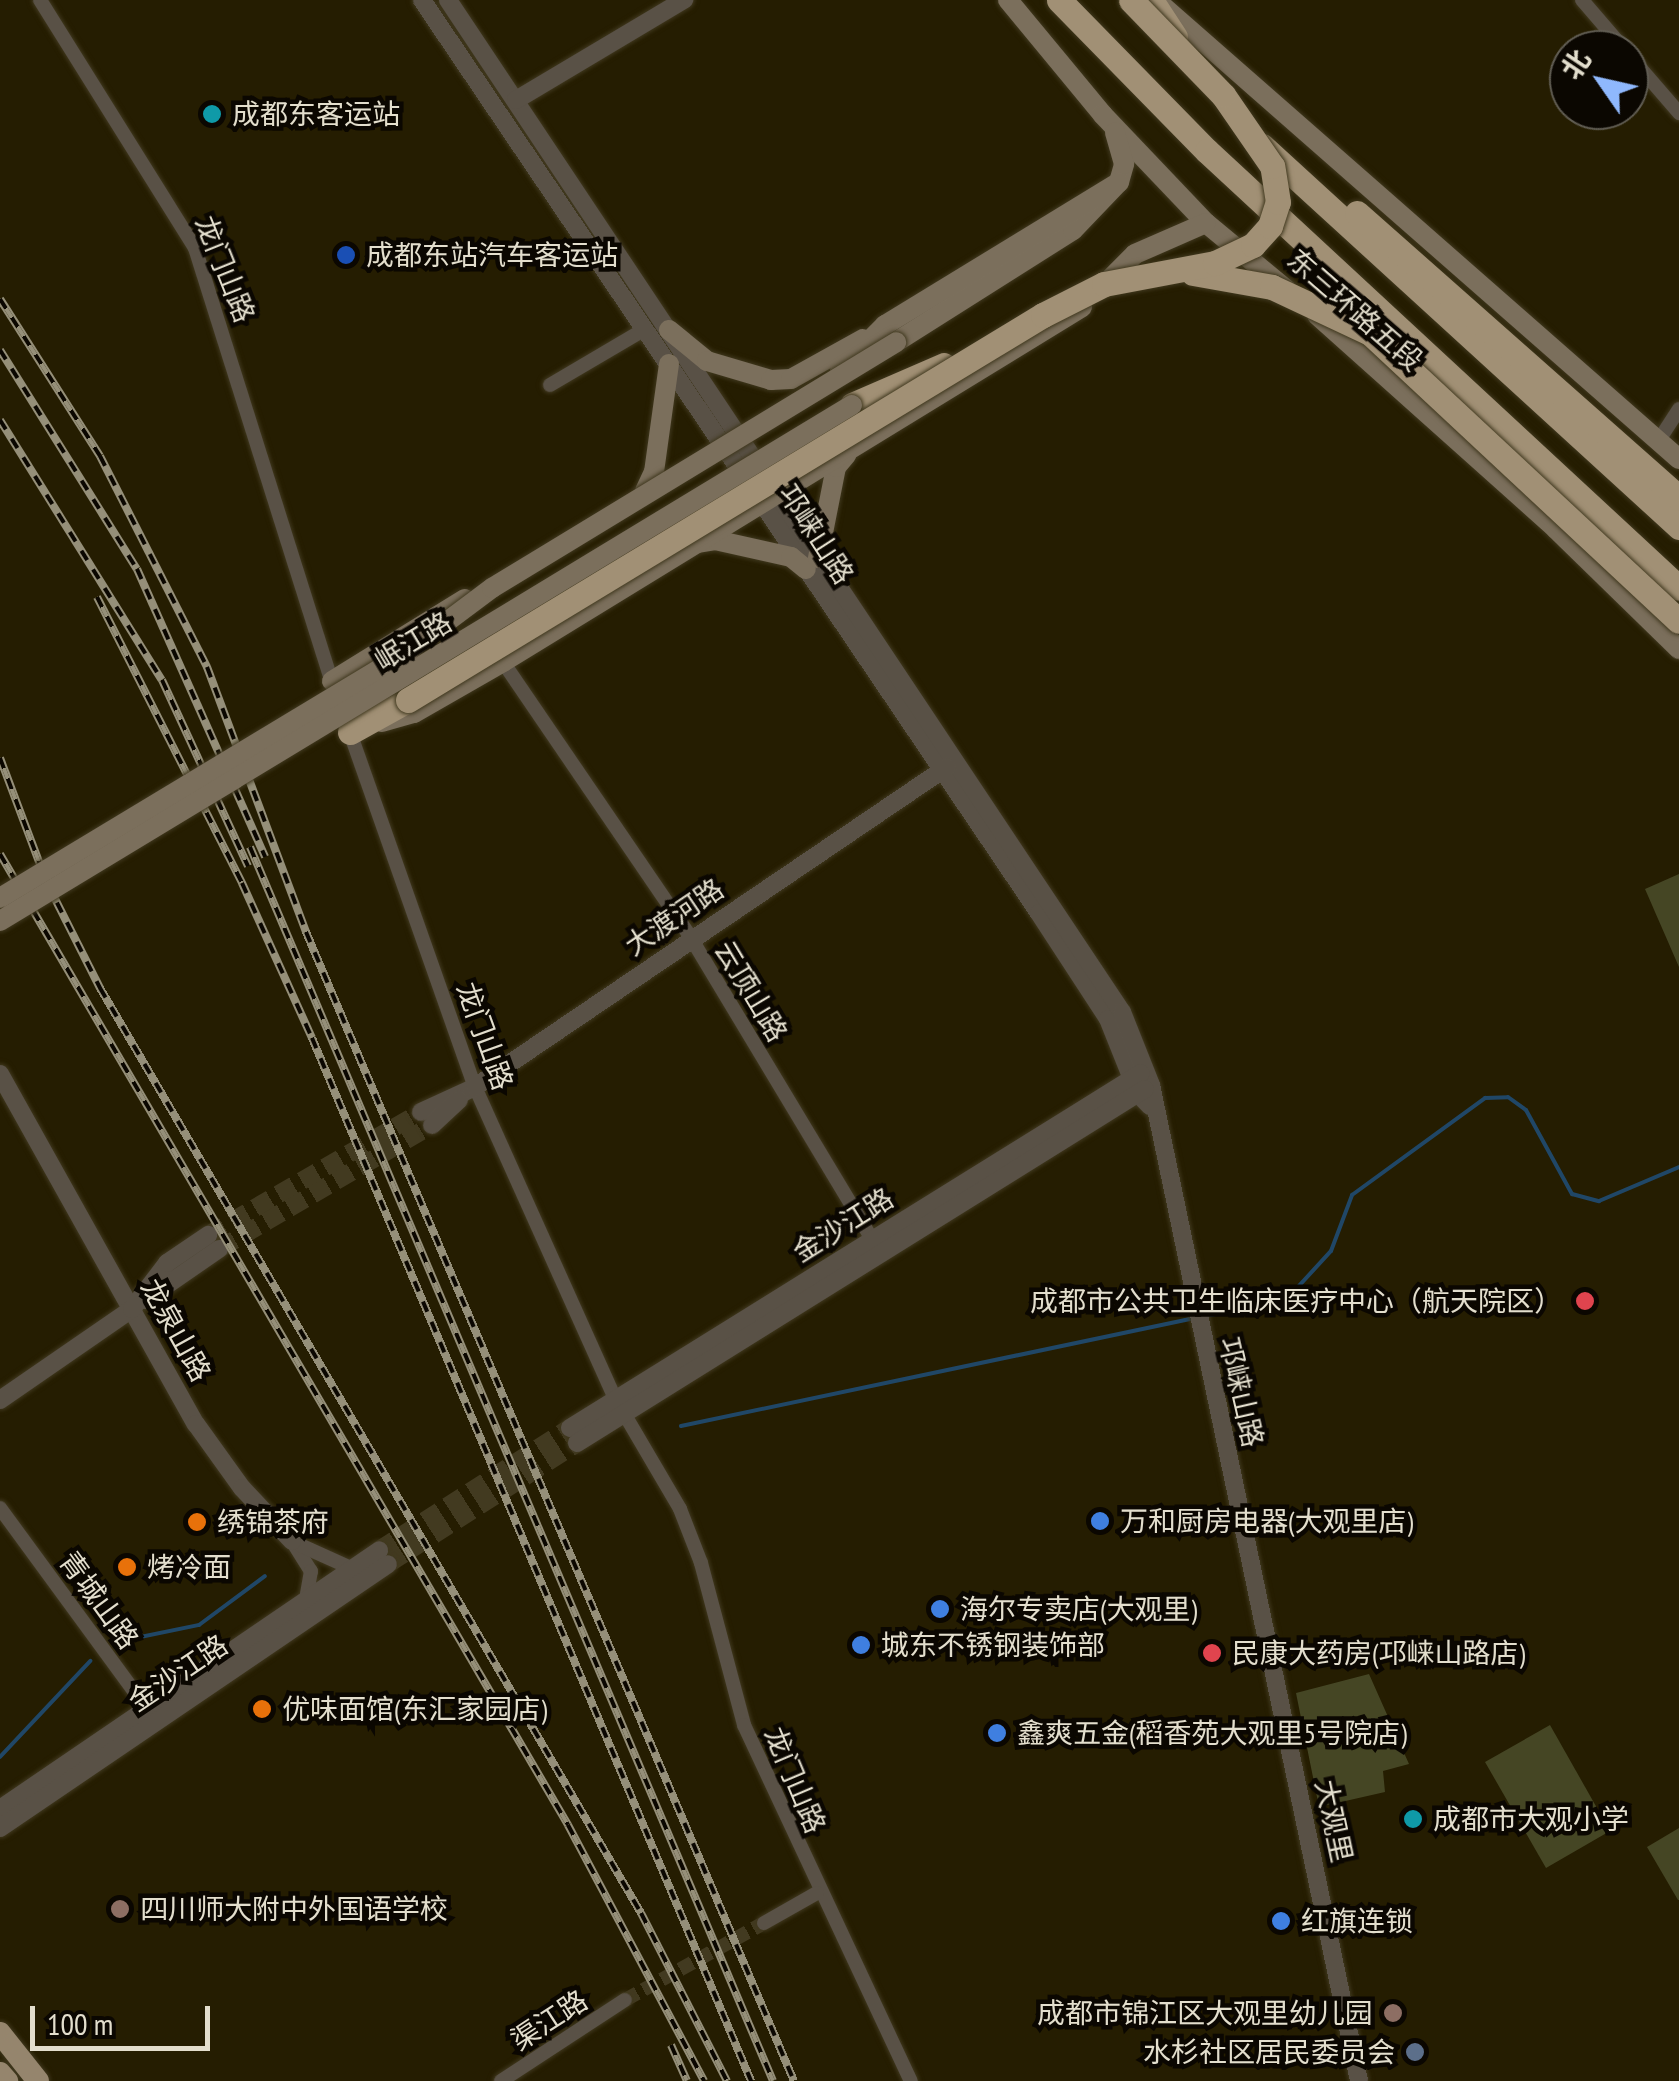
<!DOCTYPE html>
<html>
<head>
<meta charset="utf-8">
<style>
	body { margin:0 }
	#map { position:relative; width:1679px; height:2081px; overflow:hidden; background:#251d01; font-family:"PT Sans Narrow","Noto Sans SC",sans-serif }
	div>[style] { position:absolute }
	.green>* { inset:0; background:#454624 }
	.stream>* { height:4px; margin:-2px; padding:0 2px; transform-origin:2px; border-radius:2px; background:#204767 }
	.minor-tunnel>* { height:14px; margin-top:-7px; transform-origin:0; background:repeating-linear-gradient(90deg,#423a20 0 14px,transparent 0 21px) }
	.tertiary-tunnel>* { height:18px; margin-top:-9px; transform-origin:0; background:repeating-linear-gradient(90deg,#423a20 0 18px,transparent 0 27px) }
	.roads { filter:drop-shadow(0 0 2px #40381e) drop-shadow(0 0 2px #40381e) }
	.minor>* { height:14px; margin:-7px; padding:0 7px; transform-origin:7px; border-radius:7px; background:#595146 }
	.tertiary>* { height:18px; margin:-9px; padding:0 9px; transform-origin:9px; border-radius:9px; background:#595146 }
	.secondary>* { height:20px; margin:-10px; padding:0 10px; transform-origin:10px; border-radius:10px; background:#7b6f5c }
	.primary>* { height:22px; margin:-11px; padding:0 11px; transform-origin:11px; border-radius:11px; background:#95856d }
	.trunk>* { height:25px; margin:-12.5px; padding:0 12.5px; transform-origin:12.5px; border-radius:12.5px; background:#a19075 }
	.rail>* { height:8px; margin-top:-4px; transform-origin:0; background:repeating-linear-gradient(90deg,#0b0701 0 11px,#958f79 0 22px); box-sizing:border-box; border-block:2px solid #958f79 }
	.bridges { filter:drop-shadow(0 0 2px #40381e) drop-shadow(0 0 2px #40381e) }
	.secondary-bridge>* { height:20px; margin:-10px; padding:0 10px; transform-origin:10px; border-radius:10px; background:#7b6f5c }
	.trunk-bridge>* { height:25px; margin:-12.5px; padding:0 12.5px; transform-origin:12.5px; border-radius:12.5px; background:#a19075 }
	.dots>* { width:28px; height:28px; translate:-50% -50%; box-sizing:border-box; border:5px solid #0b0701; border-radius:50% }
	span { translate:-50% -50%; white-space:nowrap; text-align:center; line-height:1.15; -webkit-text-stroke:9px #0b0701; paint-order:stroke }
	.poi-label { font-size:28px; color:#e3decd }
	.left { translate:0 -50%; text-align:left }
	.right { translate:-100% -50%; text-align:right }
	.street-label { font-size:28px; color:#e3decd }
	.north { position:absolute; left:1549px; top:30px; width:100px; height:100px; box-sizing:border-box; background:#0b0701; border:2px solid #615d53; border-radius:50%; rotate:304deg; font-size:28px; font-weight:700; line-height:40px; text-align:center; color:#e3decd }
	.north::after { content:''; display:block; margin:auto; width:35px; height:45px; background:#8fb8fd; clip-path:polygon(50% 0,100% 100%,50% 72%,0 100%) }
	.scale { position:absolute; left:30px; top:2006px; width:180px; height:45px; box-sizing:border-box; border:5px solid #e3decd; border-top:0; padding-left:12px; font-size:30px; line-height:35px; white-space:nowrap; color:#e3decd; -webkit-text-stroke:8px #0b0701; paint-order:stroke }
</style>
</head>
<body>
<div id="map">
	<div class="green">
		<div style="clip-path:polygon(1679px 874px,1679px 967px,1645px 889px)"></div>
		<div style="clip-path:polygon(1369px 1674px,1409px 1764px,1383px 1771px,1385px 1792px,1319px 1807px,1296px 1693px)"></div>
		<div style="clip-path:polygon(1550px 1725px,1610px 1831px,1546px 1868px,1485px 1762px)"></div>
		<div style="clip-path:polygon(1679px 1828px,1679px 1900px,1678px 1900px,1647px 1847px)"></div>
	</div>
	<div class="stream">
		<div style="left:1205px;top:1316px;width:81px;rotate:-10.6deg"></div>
		<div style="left:1285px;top:1301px;width:68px;rotate:-47.4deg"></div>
		<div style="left:1331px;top:1251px;width:60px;rotate:-69.4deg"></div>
		<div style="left:1352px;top:1195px;width:165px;rotate:-36.1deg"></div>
		<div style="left:1485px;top:1098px;width:23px;rotate:-2deg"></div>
		<div style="left:1508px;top:1097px;width:22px;rotate:36deg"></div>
		<div style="left:1526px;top:1110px;width:96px;rotate:61.3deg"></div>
		<div style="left:1572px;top:1194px;width:28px;rotate:15deg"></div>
		<div style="left:1599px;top:1201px;width:87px;rotate:-23deg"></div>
		<div style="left:681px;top:1426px;width:525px;rotate:-11.87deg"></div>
		<div style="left:116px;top:1642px;width:85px;rotate:-11.6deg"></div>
		<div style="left:199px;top:1625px;width:82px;rotate:-36.6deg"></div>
		<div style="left:0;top:1757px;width:132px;rotate:-46.8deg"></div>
	</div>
	<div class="minor-tunnel">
		<div style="left:625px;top:2000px;width:159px;rotate:-29deg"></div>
	</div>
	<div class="tertiary-tunnel">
		<div style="left:208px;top:1235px;width:246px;rotate:-30deg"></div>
		<div style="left:219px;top:1249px;width:246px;rotate:-30.2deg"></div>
		<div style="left:379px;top:1550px;width:227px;rotate:-32.6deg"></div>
		<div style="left:388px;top:1564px;width:224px;rotate:-32.6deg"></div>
	</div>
	<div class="roads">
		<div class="minor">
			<div style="left:40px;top:0;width:292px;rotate:58deg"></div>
			<div style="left:195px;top:248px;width:461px;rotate:72.5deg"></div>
			<div style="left:1582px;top:0;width:66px;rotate:49.3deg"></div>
			<div style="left:1629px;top:55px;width:77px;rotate:49.2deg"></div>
			<div style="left:550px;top:385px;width:110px;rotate:-30.5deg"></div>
			<div style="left:1659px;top:440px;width:37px;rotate:-57deg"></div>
			<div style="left:503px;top:662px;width:334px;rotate:55.7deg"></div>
			<div style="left:691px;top:938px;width:361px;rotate:59deg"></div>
			<div style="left:348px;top:727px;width:382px;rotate:70.6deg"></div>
			<div style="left:475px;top:1087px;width:341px;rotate:65.8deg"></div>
			<div style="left:615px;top:1398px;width:129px;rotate:59.6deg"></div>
			<div style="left:680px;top:1509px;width:58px;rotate:68.7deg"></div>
			<div style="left:701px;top:1563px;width:168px;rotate:75.1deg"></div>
			<div style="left:744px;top:1725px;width:393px;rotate:64.9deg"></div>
			<div style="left:0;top:1508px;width:259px;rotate:53.8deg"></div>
			<div style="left:292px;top:1541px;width:36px;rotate:58deg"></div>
			<div style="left:311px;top:1571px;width:28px;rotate:100deg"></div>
			<div style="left:302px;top:1546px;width:54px;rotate:24.2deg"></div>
			<div style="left:764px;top:1923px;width:61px;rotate:-29.5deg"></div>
			<div style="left:501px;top:2081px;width:148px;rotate:-33.2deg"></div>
		</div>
		<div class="tertiary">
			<div style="left:422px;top:0;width:1102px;rotate:55.95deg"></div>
			<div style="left:1039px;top:913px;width:126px;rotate:56.9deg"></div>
			<div style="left:1108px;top:1019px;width:81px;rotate:68.2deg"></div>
			<div style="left:1138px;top:1094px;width:17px;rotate:45deg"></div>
			<div style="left:448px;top:0;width:1216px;rotate:56.34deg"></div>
			<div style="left:1122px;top:1012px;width:79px;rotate:68.3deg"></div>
			<div style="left:1151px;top:1085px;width:1017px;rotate:78.2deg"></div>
			<div style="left:516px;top:100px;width:196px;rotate:-30.8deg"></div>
			<div style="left:0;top:1074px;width:401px;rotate:60.8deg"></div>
			<div style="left:196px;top:1424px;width:79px;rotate:54.3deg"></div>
			<div style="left:242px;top:1488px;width:73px;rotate:46.7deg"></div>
			<div style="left:421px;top:1112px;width:60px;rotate:-24.8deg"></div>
			<div style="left:475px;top:1087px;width:570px;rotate:-34.14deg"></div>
			<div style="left:432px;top:1125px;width:37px;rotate:-43deg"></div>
			<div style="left:145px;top:1300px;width:90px;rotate:-34.6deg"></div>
			<div style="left:0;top:1400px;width:160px;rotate:-34.6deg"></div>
			<div style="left:132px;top:1309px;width:58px;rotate:-52.7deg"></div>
			<div style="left:167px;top:1263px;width:50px;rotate:-34.3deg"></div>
			<div style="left:570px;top:1428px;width:672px;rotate:-31.87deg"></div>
			<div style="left:577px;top:1443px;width:669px;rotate:-31.93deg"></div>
			<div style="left:0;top:1809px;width:459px;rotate:-34.3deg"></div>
			<div style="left:0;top:1828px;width:469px;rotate:-34.2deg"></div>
		</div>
		<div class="secondary">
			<div style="left:1008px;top:0;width:149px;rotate:50.4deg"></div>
			<div style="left:1103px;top:115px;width:149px;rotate:46.4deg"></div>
			<div style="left:1206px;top:223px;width:105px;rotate:39.6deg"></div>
			<div style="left:1158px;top:2px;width:693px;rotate:41.26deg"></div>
			<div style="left:1103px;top:286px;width:45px;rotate:-45deg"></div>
			<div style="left:1135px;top:254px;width:77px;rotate:-23.6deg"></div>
			<div style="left:1317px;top:315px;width:321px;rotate:41.8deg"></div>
			<div style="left:1556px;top:529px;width:172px;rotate:44.3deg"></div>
			<div style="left:669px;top:330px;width:49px;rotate:39.2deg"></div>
			<div style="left:707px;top:361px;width:67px;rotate:16.5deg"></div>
			<div style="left:771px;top:380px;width:20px;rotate:-3deg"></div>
			<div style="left:791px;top:379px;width:82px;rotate:-29.1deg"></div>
			<div style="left:896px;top:342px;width:209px;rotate:-32.3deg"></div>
			<div style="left:1073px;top:230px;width:66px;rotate:-46.2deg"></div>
			<div style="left:1119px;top:182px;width:19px;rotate:-74deg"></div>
			<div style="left:1124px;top:164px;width:33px;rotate:-106deg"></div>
			<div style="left:840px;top:370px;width:64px;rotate:-45deg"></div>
			<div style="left:885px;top:325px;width:274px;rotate:-31.4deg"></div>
			<div style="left:645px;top:491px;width:21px;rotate:-65deg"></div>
			<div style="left:654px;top:472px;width:109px;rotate:-82.1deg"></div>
			<div style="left:698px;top:543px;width:17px;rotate:-10deg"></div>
			<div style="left:715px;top:540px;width:78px;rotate:12.6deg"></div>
			<div style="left:791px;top:557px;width:19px;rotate:39deg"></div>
			<div style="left:818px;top:558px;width:93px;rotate:-78.8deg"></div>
			<div style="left:836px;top:467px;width:16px;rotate:-50deg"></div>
			<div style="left:332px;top:681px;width:156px;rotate:-31.7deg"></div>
			<div style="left:382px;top:722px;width:33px;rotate:-16deg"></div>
			<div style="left:414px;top:713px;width:103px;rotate:-29.8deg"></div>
			<div style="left:503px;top:662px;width:679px;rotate:-31.51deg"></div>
		</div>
		<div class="primary">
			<div style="left:0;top:2033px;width:61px;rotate:51.6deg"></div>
			<div style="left:0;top:2073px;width:11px;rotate:49deg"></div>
		</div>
		<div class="trunk">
			<div style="left:1059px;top:0;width:211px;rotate:45.6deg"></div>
			<div style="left:1207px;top:151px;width:643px;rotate:42.79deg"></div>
			<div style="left:1151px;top:0;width:44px;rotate:57deg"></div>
			<div style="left:1262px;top:146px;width:565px;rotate:42.42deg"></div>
			<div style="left:1357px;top:213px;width:430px;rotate:41.5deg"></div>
			<div style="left:852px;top:405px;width:100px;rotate:-23.5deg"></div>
			<div style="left:350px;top:732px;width:66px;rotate:-28.9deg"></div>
		</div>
	</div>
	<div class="rail">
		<div style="left:0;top:299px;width:186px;rotate:57.5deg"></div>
		<div style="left:100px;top:456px;width:237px;rotate:63.1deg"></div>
		<div style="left:207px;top:667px;width:283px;rotate:69.5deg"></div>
		<div style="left:306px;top:932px;width:1248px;rotate:66.99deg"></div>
		<div style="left:0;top:350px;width:258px;rotate:58deg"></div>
		<div style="left:137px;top:569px;width:315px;rotate:66deg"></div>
		<div style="left:0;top:420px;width:306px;rotate:58.1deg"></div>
		<div style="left:162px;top:680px;width:205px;rotate:65.2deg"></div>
		<div style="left:97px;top:597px;width:321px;rotate:63.1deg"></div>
		<div style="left:242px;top:883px;width:170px;rotate:65.7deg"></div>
		<div style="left:312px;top:1038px;width:1132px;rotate:67.17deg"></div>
		<div style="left:0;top:758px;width:134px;rotate:69.4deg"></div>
		<div style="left:47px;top:883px;width:118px;rotate:63.2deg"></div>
		<div style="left:100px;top:988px;width:1072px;rotate:59.68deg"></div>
		<div style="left:641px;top:1913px;width:189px;rotate:62.9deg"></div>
		<div style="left:250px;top:847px;width:1340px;rotate:67.03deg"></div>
		<div style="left:0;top:854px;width:1125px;rotate:59.67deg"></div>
		<div style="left:568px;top:1825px;width:290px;rotate:62deg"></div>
		<div style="left:671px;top:2045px;width:39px;rotate:66deg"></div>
	</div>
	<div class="bridges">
		<div class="secondary-bridge">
			<div style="left:0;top:898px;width:468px;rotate:-31.1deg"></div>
			<div style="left:401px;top:656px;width:114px;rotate:-36.8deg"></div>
			<div style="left:492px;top:588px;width:473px;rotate:-31.3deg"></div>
			<div style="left:0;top:921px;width:996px;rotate:-31.2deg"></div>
		</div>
		<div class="trunk-bridge">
			<div style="left:1193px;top:273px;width:80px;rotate:10deg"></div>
			<div style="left:1272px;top:287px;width:108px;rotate:25.1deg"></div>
			<div style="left:1370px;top:333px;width:422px;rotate:43deg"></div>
			<div style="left:408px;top:700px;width:743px;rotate:-31.23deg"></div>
			<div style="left:1043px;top:315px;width:68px;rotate:-26.9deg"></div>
			<div style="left:1104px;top:284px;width:113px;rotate:-10.7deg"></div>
			<div style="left:1215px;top:263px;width:42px;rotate:-25.3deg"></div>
			<div style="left:1253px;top:245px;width:25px;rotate:-48deg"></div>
			<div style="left:1270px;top:226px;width:25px;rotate:-72deg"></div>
			<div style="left:1278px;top:202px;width:36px;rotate:-99deg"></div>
			<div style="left:1272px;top:166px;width:86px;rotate:-124.6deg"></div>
			<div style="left:1223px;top:95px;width:132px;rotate:-134.1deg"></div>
		</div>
	</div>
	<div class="dots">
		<div style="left:212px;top:114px;background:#0f9aa8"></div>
		<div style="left:346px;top:255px;background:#1a4fb4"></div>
		<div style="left:1585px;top:1301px;background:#e0444e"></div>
		<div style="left:1100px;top:1521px;background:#3f7fe0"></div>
		<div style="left:197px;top:1522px;background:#e8710a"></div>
		<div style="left:127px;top:1567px;background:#e8710a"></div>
		<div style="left:940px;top:1609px;background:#3f7fe0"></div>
		<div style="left:861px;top:1645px;background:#3f7fe0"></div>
		<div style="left:1212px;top:1653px;background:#e0444e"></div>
		<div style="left:262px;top:1709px;background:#e8710a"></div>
		<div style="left:997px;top:1733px;background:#3f7fe0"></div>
		<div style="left:1413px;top:1819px;background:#0f9aa8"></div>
		<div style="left:120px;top:1909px;background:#8d6e63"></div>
		<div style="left:1281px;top:1921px;background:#3f7fe0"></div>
		<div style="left:1393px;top:2013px;background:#8d6e63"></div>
		<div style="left:1415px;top:2052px;background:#5c6f8a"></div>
	</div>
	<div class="poi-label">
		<span class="left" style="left:232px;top:114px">成都东客运站</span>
		<span class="left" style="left:366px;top:255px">成都东站汽车客运站</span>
		<span class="right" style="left:1562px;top:1301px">成都市公共卫生临床医疗中心（航天院区）</span>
		<span class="left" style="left:1120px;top:1521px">万和厨房电器(大观里店)</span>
		<span class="left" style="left:217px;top:1522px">绣锦茶府</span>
		<span class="left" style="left:147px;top:1567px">烤冷面</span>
		<span class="left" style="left:960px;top:1609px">海尔专卖店(大观里)</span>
		<span class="left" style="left:881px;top:1645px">城东不锈钢装饰部</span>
		<span class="left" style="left:1232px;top:1653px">民康大药房(邛崃山路店)</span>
		<span class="left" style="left:282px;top:1709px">优味面馆(东汇家园店)</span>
		<span class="left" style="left:1017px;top:1733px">鑫爽五金(稻香苑大观里5号院店)</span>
		<span class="left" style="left:1433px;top:1819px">成都市大观小学</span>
		<span class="left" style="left:140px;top:1909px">四川师大附中外国语学校</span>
		<span class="left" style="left:1301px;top:1921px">红旗连锁</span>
		<span class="right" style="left:1373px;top:2013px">成都市锦江区大观里幼儿园</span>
		<span class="right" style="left:1395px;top:2052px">水杉社区居民委员会</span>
	</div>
	<div class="street-label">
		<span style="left:225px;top:269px;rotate:68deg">龙门山路</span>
		<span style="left:1355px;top:310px;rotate:41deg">东三环路五段</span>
		<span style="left:816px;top:534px;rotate:57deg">邛崃山路</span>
		<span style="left:413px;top:641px;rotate:-31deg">岷江路</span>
		<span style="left:674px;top:917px;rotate:-34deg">大渡河路</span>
		<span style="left:751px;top:991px;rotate:59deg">云顶山路</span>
		<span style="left:485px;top:1036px;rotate:70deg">龙门山路</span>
		<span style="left:843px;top:1225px;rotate:-32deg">金沙江路</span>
		<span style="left:176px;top:1330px;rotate:61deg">龙泉山路</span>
		<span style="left:1241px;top:1392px;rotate:77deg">邛崃山路</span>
		<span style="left:99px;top:1600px;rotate:54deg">青城山路</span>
		<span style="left:178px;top:1673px;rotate:-34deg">金沙江路</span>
		<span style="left:795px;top:1780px;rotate:67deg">龙门山路</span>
		<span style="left:1334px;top:1821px;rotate:78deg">大观里</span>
		<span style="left:549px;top:2020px;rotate:-33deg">渠江路</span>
	</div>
	<div class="north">北</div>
	<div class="scale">100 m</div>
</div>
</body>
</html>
